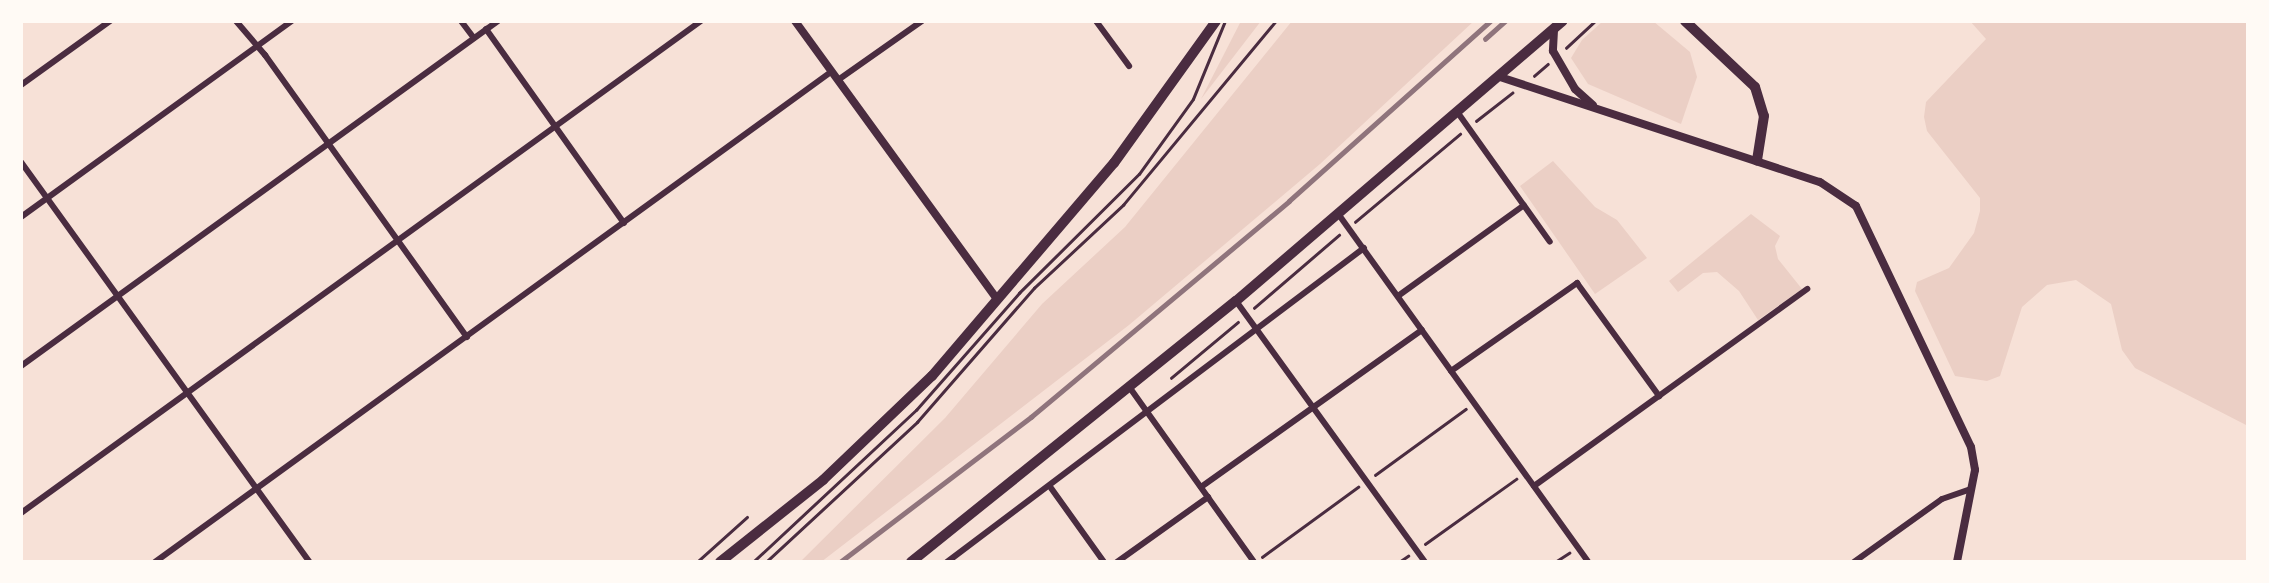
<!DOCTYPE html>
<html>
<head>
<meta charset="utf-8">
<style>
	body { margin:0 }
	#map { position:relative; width:2269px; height:583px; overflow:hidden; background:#f7e1d7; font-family:"Asap Condensed",sans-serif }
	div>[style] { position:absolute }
	.green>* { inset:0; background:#ebcfc5 }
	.path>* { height:2.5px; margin:-1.25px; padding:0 1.25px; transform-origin:1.25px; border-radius:1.25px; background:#4a2c40 }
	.service>* { height:2.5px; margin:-1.25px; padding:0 1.25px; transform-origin:1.25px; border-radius:1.25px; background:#4a2c40 }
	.minor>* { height:6px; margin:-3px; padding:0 3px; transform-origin:3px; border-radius:3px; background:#4a2c40 }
	.tertiary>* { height:8px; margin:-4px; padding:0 4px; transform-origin:4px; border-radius:4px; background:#4a2c40 }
	.primary>* { height:10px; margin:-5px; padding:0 5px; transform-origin:5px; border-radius:5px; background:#4a2c40 }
	.rail>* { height:4.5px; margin:-2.25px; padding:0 2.25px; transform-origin:2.25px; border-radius:2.25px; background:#8f747c }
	span { translate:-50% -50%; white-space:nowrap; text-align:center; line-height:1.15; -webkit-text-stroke:5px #fffaf5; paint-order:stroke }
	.frame { position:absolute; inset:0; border:23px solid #fffaf5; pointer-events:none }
</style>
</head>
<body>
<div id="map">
	<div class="green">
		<div style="clip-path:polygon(1241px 21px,1261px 21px,1201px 99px)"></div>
		<div style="clip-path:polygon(1292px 21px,1474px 21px,1320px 164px,1129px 325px,821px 562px,800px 562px,945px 418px,1042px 304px,1125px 227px)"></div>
		<div style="clip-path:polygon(1603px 21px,1653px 21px,1690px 52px,1697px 77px,1681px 124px,1588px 84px,1571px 58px,1582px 40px)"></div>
		<div style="clip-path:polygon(1970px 21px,2248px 21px,2248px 426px,2135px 368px,2122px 350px,2111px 304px,2076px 280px,2047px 285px,2022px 307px,2000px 376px,1987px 381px,1955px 376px,1915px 291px,1917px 282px,1949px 268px,1974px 233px,1980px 211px,1980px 198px,1927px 131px,1924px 117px,1926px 102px,1986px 39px)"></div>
		<div style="clip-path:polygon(1553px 161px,1595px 207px,1617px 220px,1647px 258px,1595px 294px,1520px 186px)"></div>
		<div style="clip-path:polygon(1751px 214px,1780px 236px,1775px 246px,1778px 259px,1802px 289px,1758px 320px,1739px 291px,1717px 272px,1703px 273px,1678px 292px,1669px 281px)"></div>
	</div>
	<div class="path">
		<div style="left:1566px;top:48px;width:40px;rotate:-43deg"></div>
		<div style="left:1534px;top:76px;width:18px;rotate:-41deg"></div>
		<div style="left:1476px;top:121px;width:46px;rotate:-37.9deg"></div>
		<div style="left:1355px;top:222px;width:137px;rotate:-40deg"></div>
		<div style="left:1254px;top:308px;width:112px;rotate:-40.7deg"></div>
		<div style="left:1171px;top:378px;width:87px;rotate:-39.9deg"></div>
		<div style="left:1375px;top:475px;width:112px;rotate:-36deg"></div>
		<div style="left:1425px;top:544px;width:112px;rotate:-35.5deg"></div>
		<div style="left:1262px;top:557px;width:119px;rotate:-36.1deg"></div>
		<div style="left:697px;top:562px;width:67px;rotate:-42deg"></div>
		<div style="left:1399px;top:562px;width:11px;rotate:-34deg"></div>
		<div style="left:1555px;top:562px;width:17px;rotate:-33deg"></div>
	</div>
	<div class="service">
		<div style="left:753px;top:562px;width:223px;rotate:-43deg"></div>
		<div style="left:916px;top:410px;width:156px;rotate:-48.6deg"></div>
		<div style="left:1019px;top:293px;width:169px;rotate:-44.8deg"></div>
		<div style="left:1139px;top:174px;width:92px;rotate:-54.2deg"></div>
		<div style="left:1193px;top:99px;width:84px;rotate:-67.7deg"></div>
		<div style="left:766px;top:562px;width:206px;rotate:-42.8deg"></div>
		<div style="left:917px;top:422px;width:178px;rotate:-48.9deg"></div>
		<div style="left:1034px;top:288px;width:122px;rotate:-43deg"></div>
		<div style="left:1123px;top:205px;width:239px;rotate:-50.3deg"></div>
	</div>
	<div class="minor">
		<div style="left:236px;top:21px;width:45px;rotate:49.5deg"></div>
		<div style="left:265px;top:55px;width:347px;rotate:54.4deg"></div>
		<div style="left:461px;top:21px;width:21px;rotate:53deg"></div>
		<div style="left:1096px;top:21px;width:56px;rotate:53.7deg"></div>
		<div style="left:486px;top:29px;width:238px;rotate:54.6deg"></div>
		<div style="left:838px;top:80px;width:103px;rotate:-35.1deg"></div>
		<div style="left:21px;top:85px;width:110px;rotate:-35.7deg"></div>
		<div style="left:1458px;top:113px;width:158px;rotate:54.5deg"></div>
		<div style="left:21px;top:162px;width:493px;rotate:54.2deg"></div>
		<div style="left:1339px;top:215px;width:427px;rotate:54.3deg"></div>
		<div style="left:21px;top:217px;width:334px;rotate:-35.9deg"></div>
		<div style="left:1398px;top:296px;width:155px;rotate:-35.8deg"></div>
		<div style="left:1236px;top:301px;width:322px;rotate:54.1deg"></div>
		<div style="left:21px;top:366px;width:589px;rotate:-35.88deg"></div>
		<div style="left:1451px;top:371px;width:154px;rotate:-34.9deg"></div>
		<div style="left:1577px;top:283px;width:140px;rotate:54deg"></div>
		<div style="left:1130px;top:388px;width:214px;rotate:54.5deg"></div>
		<div style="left:1534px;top:486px;width:337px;rotate:-35.8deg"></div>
		<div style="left:1201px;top:487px;width:271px;rotate:-35.4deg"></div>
		<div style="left:1051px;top:488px;width:91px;rotate:54.4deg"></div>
		<div style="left:21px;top:513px;width:839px;rotate:-35.89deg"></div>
		<div style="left:155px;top:562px;width:835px;rotate:-35.94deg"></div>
		<div style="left:947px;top:562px;width:522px;rotate:-36.98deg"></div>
		<div style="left:1117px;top:562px;width:112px;rotate:-35.5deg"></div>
		<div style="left:1854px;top:562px;width:108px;rotate:-35.6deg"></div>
		<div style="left:1942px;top:499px;width:31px;rotate:-19deg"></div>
	</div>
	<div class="tertiary">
		<div style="left:795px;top:21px;width:344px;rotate:54deg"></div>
		<div style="left:1554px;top:30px;width:21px;rotate:93deg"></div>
		<div style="left:1553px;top:51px;width:44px;rotate:59.9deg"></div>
		<div style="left:1575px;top:89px;width:24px;rotate:42deg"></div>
		<div style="left:1500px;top:77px;width:337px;rotate:18.2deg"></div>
		<div style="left:1820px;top:182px;width:43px;rotate:33.7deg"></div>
		<div style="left:1856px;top:206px;width:267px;rotate:64.5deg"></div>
		<div style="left:1971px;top:447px;width:23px;rotate:80deg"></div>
		<div style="left:1975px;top:470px;width:94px;rotate:101.1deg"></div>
	</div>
	<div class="primary">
		<div style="left:1685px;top:21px;width:96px;rotate:43.3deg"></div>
		<div style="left:1755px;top:87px;width:30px;rotate:73deg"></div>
		<div style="left:1764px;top:116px;width:45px;rotate:99deg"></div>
		<div style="left:720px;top:562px;width:132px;rotate:-38.5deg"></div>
		<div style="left:823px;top:480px;width:151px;rotate:-43.7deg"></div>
		<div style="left:932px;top:376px;width:280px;rotate:-49.5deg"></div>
		<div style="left:1114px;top:163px;width:175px;rotate:-54.3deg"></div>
		<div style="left:911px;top:562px;width:417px;rotate:-38.8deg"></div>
		<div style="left:1236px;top:301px;width:430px;rotate:-40.6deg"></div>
	</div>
	<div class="rail">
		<div style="left:1485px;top:39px;width:27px;rotate:-42deg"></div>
		<div style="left:840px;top:562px;width:240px;rotate:-37.2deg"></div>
		<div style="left:1031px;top:417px;width:336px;rotate:-39.9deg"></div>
		<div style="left:1289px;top:201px;width:270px;rotate:-41.8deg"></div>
	</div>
	<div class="frame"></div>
</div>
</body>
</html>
